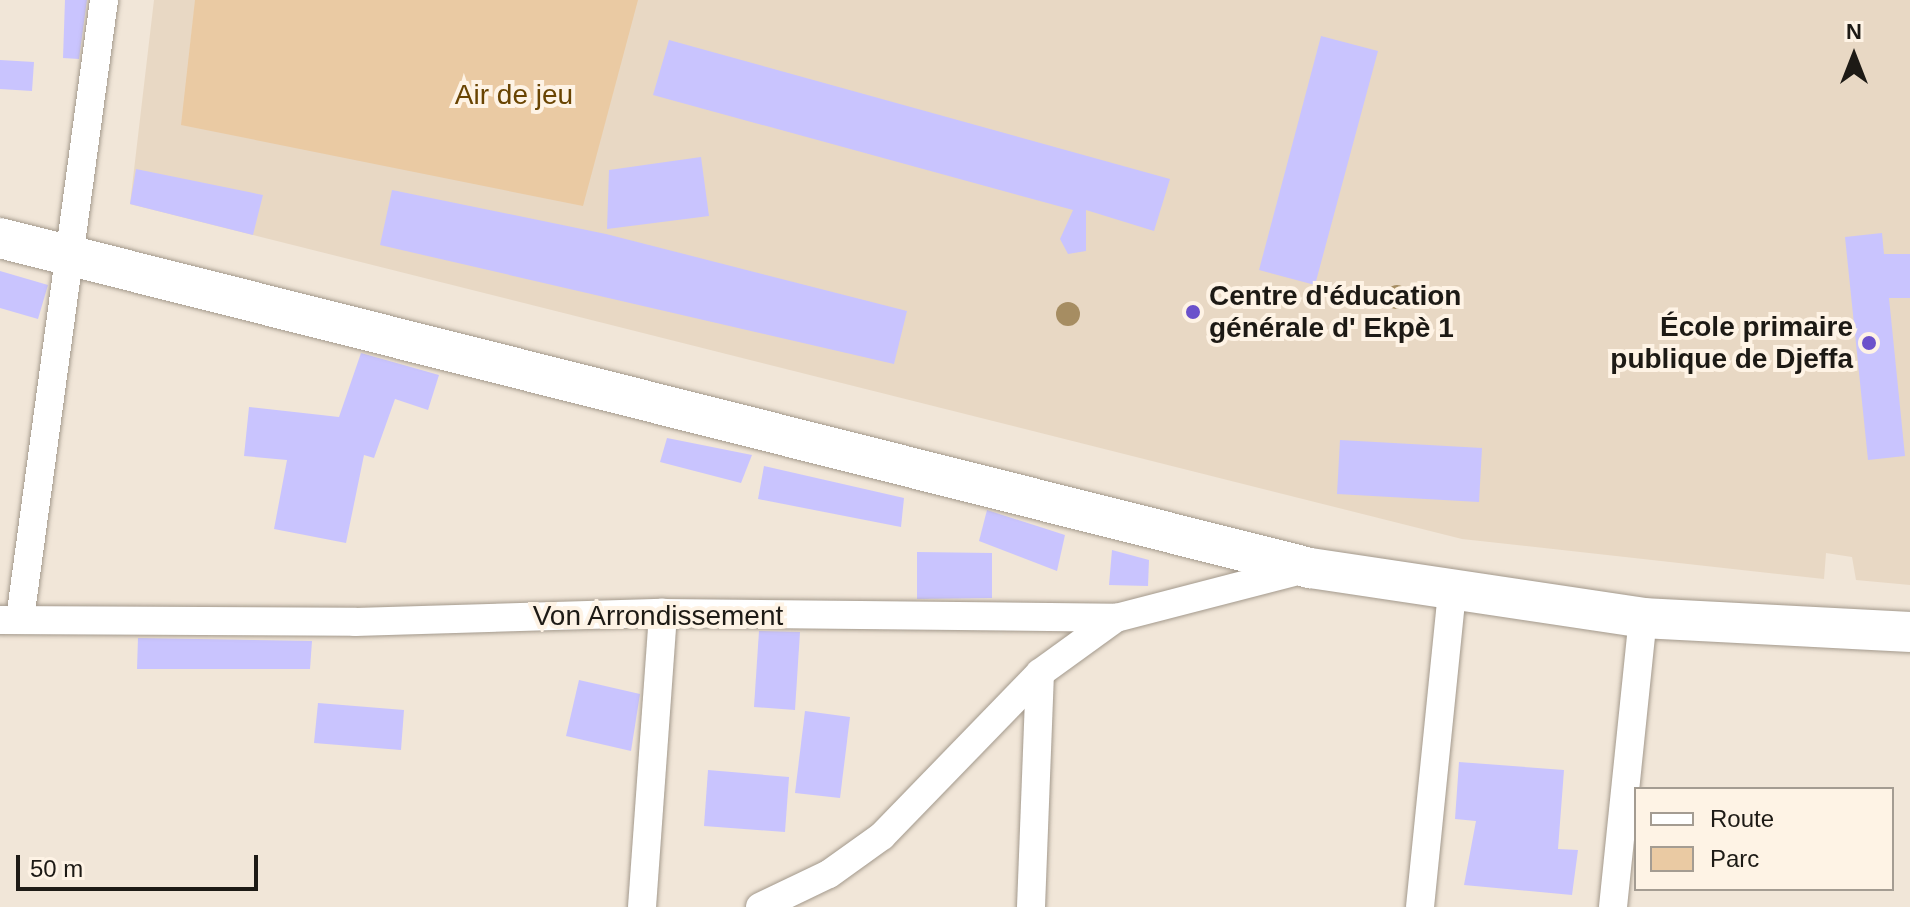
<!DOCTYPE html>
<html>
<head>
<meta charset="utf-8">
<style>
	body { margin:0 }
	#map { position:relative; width:1910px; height:907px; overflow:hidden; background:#f1e6d8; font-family:Helvetica,sans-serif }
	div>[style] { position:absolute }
	.built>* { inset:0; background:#e8d8c4 }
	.green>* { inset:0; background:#eacaa3 }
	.building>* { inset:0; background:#c9c4fe }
	.roads { filter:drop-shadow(0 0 2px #a3998c) drop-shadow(0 0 2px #a3998c) }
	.street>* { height:28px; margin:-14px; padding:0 14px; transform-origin:14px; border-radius:14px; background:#fff }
	.secondary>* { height:40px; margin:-20px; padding:0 20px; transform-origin:20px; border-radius:20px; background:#fff }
	.trees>* { width:24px; height:24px; margin:-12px; border-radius:50%; background:#a68d62 }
	.dots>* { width:22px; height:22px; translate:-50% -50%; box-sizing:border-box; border:4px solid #fef3e5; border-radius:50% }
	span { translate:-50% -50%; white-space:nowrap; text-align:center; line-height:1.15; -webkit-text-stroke:8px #fef3e5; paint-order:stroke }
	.park-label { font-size:28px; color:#694402 }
	.poi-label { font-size:28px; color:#1d1a15; font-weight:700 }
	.left { translate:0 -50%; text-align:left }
	.right { translate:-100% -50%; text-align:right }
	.street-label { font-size:28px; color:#1d1a15 }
	.legend { position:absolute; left:1634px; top:787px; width:260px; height:104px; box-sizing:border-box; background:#fef3e5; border:2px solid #a49c92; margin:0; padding:10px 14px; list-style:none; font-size:24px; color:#1d1a15 }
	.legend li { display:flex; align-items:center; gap:16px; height:40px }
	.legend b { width:40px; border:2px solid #a49c92 }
	.north { position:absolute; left:1814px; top:16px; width:80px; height:80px; -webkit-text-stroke:6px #fef3e5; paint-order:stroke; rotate:0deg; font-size:22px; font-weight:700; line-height:32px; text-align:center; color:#1d1a15 }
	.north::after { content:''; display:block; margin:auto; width:28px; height:36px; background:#1d1a15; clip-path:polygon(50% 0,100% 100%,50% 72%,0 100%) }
	.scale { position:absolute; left:16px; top:855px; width:242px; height:36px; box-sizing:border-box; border:4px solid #1d1a15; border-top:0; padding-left:10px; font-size:24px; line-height:28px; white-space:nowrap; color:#1d1a15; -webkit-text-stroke:6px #fef3e5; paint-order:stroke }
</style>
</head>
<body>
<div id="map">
	<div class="built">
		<div style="clip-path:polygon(154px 0,1910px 0,1910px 585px,1856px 580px,1852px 557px,1826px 553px,1824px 579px,1462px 539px,130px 204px)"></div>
	</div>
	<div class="green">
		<div style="clip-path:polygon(195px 0,638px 0,583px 206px,181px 125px)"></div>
	</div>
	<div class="building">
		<div style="clip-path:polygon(65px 0,87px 0,79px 59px,63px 58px)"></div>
		<div style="clip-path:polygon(1321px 36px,1378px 51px,1315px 285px,1259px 270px)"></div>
		<div style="clip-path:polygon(669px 40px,1170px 179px,1154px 231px,1086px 210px,1086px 251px,1068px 254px,1060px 239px,1073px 210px,653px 95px)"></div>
		<div style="clip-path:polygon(0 60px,34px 62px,32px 91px,0 89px)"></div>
		<div style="clip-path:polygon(701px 157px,709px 216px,607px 229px,609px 170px)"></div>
		<div style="clip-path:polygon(136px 169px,263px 195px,253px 235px,130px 204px)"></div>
		<div style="clip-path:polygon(392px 190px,606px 234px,907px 311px,894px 364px,380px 245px)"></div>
		<div style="clip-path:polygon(1882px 233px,1884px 254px,1910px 254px,1910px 298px,1889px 298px,1905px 456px,1868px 460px,1845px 237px)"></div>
		<div style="clip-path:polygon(0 271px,48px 285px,38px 319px,0 308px)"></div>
		<div style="clip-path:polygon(361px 353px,439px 375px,428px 410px,395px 399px,374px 458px,364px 455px,346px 543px,274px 529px,287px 460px,244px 456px,249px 407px,339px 417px)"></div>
		<div style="clip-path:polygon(667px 438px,752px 455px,741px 483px,660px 462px)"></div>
		<div style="clip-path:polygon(1340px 440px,1482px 448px,1479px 502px,1337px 494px)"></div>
		<div style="clip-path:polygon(764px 466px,904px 498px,901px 527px,758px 499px)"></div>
		<div style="clip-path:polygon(987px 510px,1065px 535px,1057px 571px,979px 541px)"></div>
		<div style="clip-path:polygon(1112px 550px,1149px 560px,1148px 586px,1109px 585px)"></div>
		<div style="clip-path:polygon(917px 552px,992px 553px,992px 598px,917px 599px)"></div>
		<div style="clip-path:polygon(759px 631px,800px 632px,795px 710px,754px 707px)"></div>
		<div style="clip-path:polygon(138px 638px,312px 641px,310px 669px,137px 669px)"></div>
		<div style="clip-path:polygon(579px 680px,640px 694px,631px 751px,566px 736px)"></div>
		<div style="clip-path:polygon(318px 703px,404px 710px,401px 750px,314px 743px)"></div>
		<div style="clip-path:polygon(805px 711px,850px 717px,840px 798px,795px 793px)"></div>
		<div style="clip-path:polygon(1459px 762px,1564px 770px,1558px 849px,1578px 850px,1572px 895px,1464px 885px,1476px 821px,1455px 819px)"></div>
		<div style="clip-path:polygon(708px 770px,789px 777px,785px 832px,704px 826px)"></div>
	</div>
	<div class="roads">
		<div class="street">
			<div style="left:20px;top:619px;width:625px;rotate:-82.27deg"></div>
			<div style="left:0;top:620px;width:355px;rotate:0.3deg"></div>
			<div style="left:355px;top:622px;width:308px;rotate:-1.7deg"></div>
			<div style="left:663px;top:613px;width:453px;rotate:0.6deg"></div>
			<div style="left:1116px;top:618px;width:195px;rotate:-14.5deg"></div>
			<div style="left:642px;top:907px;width:295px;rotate:-85.9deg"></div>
			<div style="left:760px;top:907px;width:76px;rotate:-25.6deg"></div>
			<div style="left:829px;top:874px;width:65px;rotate:-35.6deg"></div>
			<div style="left:882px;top:836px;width:227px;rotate:-45.9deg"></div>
			<div style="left:1040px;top:673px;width:94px;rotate:-35.9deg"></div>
			<div style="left:1031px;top:907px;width:234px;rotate:-87.8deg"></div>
			<div style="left:1420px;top:907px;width:316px;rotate:-84.2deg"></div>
			<div style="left:1613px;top:907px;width:291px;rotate:-84.1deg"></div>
		</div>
		<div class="secondary">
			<div style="left:0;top:238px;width:1351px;rotate:14.14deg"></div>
			<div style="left:1310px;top:568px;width:337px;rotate:8.5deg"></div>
			<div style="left:1643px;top:618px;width:267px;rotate:3deg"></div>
		</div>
	</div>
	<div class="trees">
		<div style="left:1397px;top:297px"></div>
		<div style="left:1068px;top:314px"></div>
	</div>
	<div class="dots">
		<div style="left:1193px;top:312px;background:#6b51cb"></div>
		<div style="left:1869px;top:343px;background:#6b51cb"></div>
	</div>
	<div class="park-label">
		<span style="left:514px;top:95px">Air de jeu</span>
	</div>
	<div class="poi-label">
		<span class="left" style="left:1209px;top:312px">Centre d'éducation<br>générale d' Ekpè 1</span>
		<span class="right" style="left:1853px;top:343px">École primaire<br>publique de Djeffa</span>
	</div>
	<div class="street-label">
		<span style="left:658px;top:616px">Von Arrondissement</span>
	</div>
	<ul class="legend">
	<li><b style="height:10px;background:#fff"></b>Route</li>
	<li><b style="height:22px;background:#eacaa3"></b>Parc</li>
	</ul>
	<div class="north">N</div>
	<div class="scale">50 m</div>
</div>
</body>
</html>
